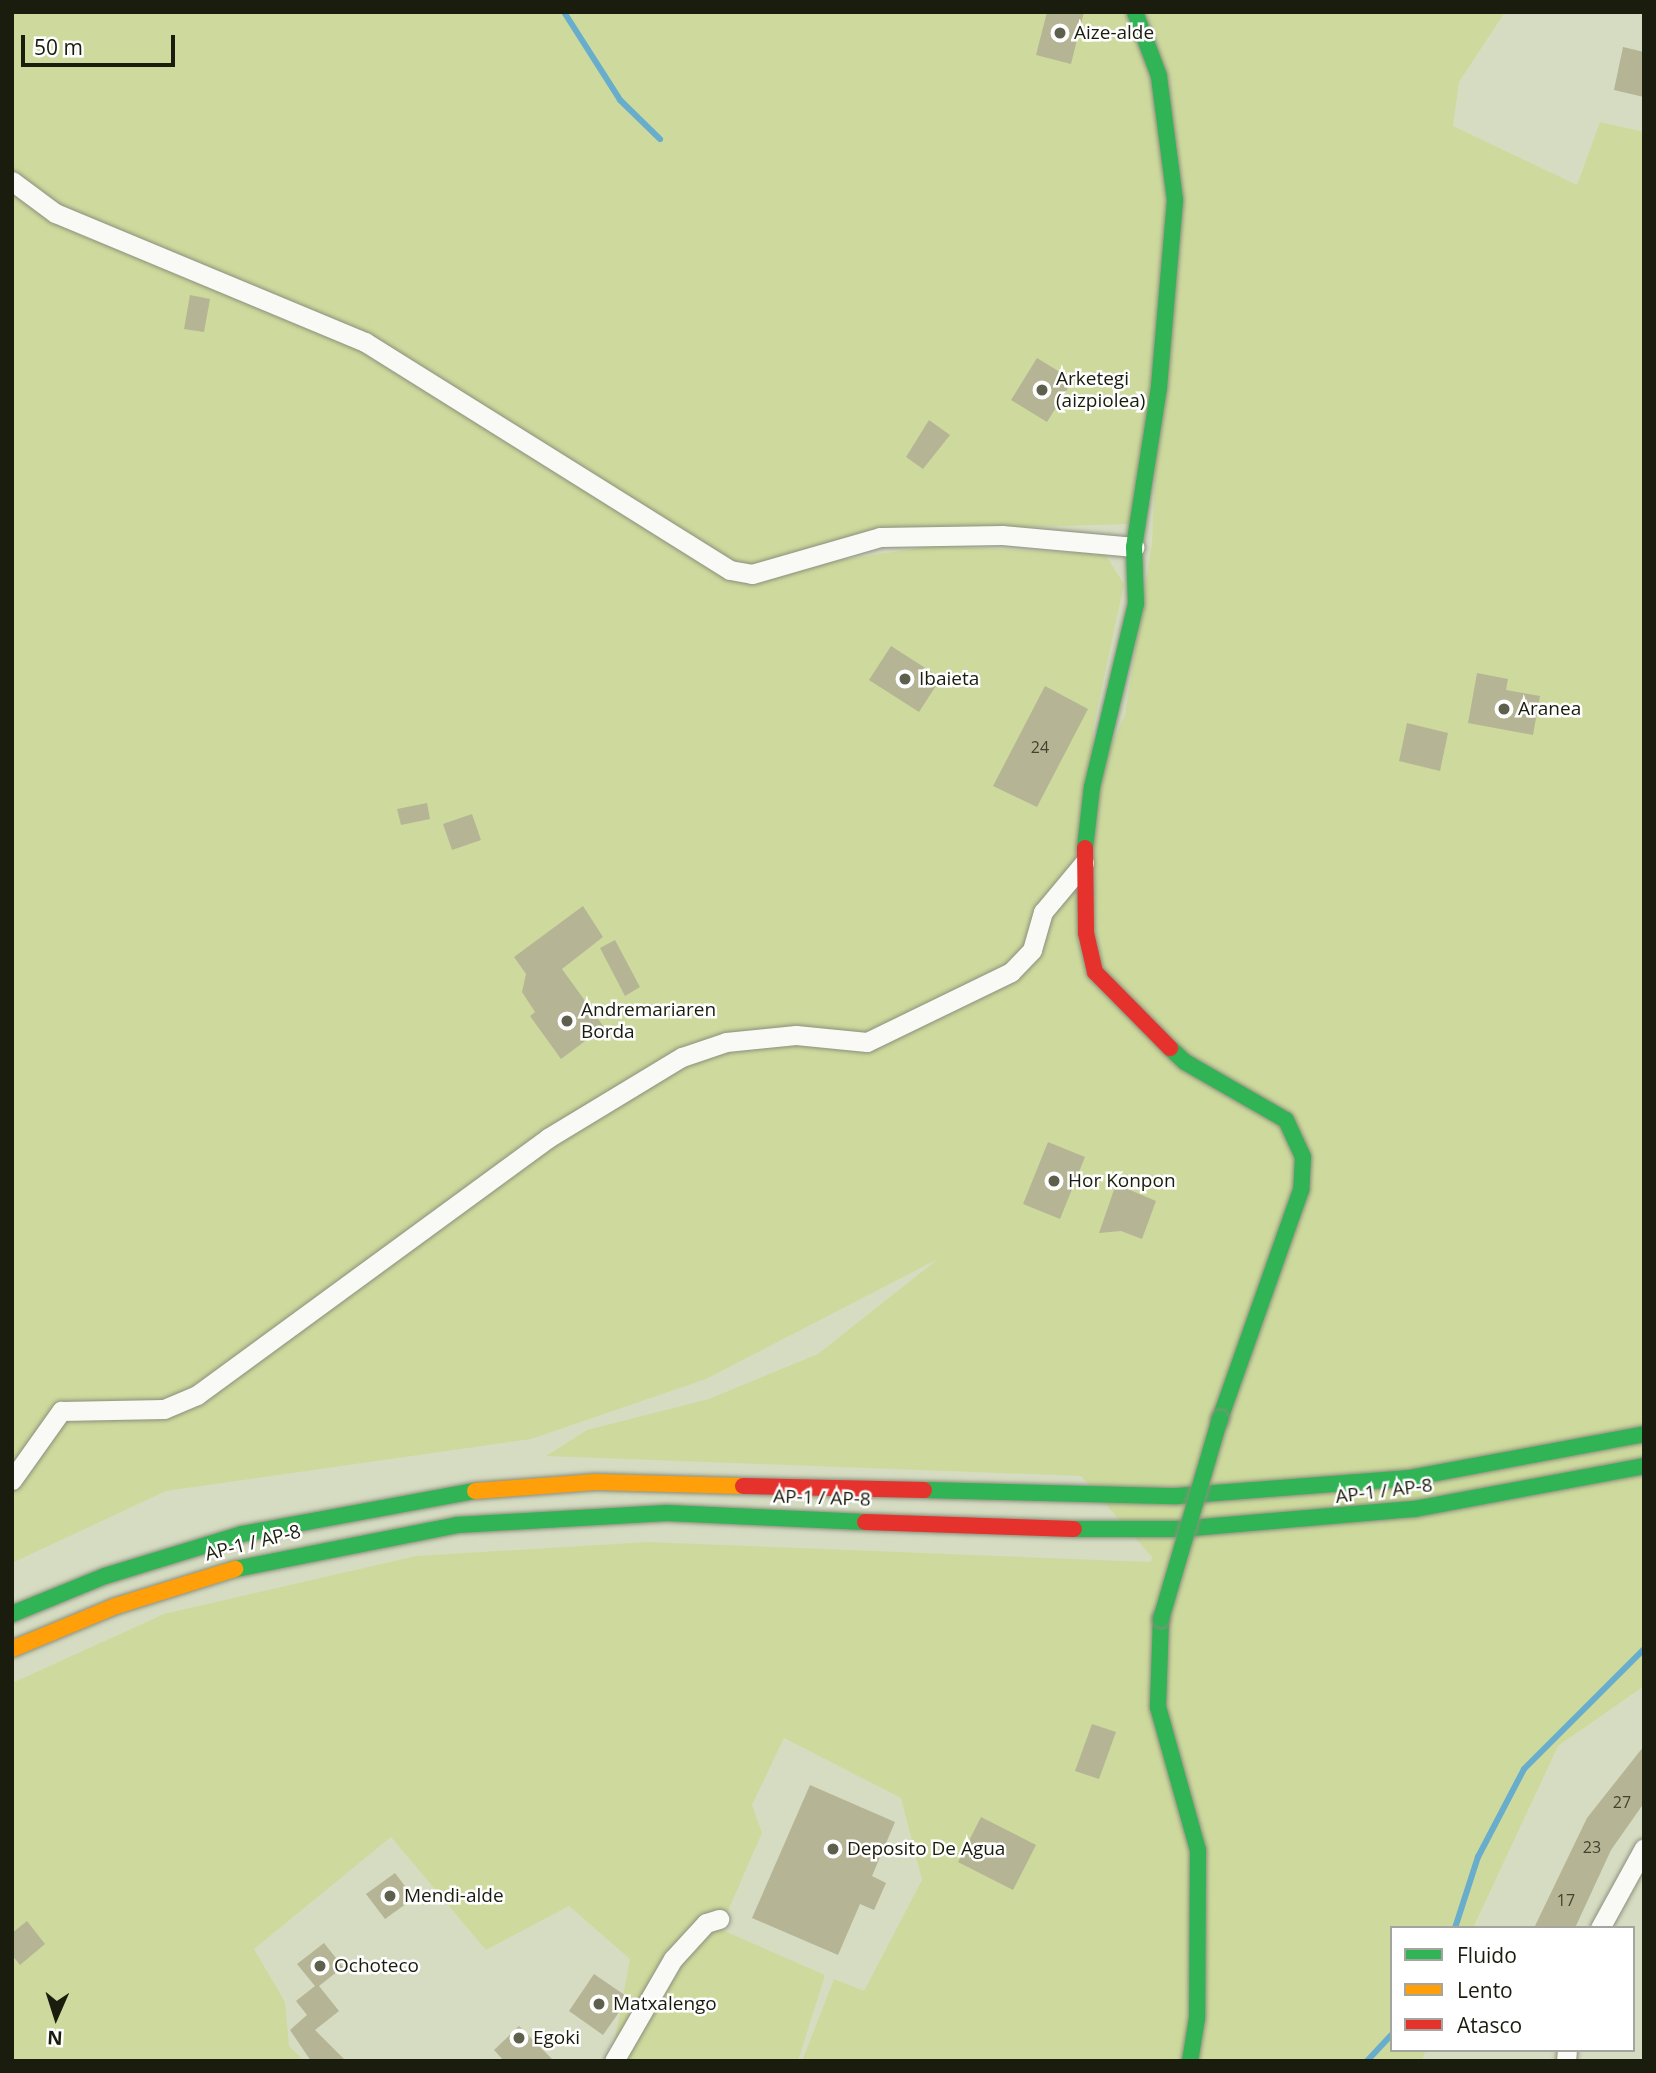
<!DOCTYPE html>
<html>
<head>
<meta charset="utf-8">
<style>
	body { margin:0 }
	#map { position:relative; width:1656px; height:2073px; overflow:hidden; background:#d6dcc2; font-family:"Open Sans",sans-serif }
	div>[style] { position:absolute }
	.green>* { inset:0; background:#ceda9d }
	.stream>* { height:6px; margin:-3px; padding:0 3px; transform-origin:3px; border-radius:3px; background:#68adcb }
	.building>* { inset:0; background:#b5b495 }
	.roads { filter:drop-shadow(0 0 2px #8b8f7c) drop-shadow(0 0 2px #8b8f7c) }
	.street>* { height:19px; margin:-9.5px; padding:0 9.5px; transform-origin:9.5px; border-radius:9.5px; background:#f9faf6 }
	.fast>* { height:16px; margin:-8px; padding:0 8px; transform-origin:8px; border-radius:8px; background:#30b455 }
	.slow>* { height:16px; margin:-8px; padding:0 8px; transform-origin:8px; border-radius:8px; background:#ff9f0a }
	.jam>* { height:16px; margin:-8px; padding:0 8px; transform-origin:8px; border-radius:8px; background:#e5322d }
	.bridges { filter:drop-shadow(0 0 2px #8b8f7c) drop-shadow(0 0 2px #8b8f7c) }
	.fast-bridge>* { height:16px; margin:-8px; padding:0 8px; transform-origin:8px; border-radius:8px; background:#30b455 }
	.dots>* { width:19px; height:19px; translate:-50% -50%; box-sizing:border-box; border:4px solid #fff; border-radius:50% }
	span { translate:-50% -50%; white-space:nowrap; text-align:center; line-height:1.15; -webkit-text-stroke:5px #fff; paint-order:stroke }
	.number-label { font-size:16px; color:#41432f }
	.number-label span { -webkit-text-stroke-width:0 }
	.poi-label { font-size:19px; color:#1a1d0d }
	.left { translate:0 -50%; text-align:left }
	.street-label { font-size:19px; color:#1a1d0d }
	.frame { position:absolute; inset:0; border:14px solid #1a1d0d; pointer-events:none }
	.legend { position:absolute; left:1390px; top:1926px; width:245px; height:126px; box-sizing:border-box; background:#fff; border:2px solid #a3a59e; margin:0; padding:9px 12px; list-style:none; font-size:21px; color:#1a1d0d }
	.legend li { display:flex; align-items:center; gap:14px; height:35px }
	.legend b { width:35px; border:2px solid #a3a59e }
	.north { position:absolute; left:21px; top:1982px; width:70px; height:70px; -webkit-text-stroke:5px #fff; paint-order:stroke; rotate:183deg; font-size:19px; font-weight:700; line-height:28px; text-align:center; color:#1a1d0d }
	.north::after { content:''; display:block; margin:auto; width:24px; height:32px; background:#1a1d0d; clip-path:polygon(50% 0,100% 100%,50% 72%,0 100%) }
	.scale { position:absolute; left:21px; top:35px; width:154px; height:32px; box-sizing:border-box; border:4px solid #1a1d0d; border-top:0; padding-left:9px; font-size:21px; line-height:24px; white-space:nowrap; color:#1a1d0d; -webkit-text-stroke:5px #fff; paint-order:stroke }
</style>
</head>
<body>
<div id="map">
	<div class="green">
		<div style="clip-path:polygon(evenodd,12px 12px,1505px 12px,1459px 82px,1453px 126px,1577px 185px,1600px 122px,1644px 132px,1644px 1686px,1558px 1746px,1473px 1928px,1392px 1928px,1392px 2050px,1426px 2050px,1422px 2061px,802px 2061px,834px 1979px,864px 1991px,922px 1880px,901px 1798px,784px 1738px,752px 1805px,762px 1833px,720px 1929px,825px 1975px,798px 2061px,611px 2061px,630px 1959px,569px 1906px,486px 1950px,391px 1837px,254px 1949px,285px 2002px,289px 2046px,304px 2061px,12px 2061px,12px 1683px,164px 1614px,416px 1556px,648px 1542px,1151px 1562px,1152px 1557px,1081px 1476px,546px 1456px,587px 1430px,709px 1399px,818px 1354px,938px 1259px,706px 1379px,531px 1439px,166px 1491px,12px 1563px,12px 12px,1161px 340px,1152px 543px,1125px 715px,1093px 785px,1093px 729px,1124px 584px,1105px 554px,932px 546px,757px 573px,938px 530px,1131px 524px,1161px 340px)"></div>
	</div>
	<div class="stream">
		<div style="left:564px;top:12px;width:104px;rotate:57.5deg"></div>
		<div style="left:620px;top:100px;width:56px;rotate:44.3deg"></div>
		<div style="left:1455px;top:1928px;width:75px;rotate:-72.1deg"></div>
		<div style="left:1478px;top:1857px;width:99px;rotate:-62.4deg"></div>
		<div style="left:1524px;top:1769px;width:170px;rotate:-45deg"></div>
		<div style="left:1367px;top:2061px;width:37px;rotate:-47deg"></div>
	</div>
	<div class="building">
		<div style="clip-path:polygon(1047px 12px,1084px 12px,1071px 64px,1036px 55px)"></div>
		<div style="clip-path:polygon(1623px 47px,1644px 52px,1644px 97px,1614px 90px)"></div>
		<div style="clip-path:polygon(190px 295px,210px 299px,204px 332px,184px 329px)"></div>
		<div style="clip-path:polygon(1037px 358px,1073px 380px,1047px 422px,1011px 400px)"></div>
		<div style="clip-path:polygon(929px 420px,950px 435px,923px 469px,906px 457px)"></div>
		<div style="clip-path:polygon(891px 646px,941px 678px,919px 712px,869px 680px)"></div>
		<div style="clip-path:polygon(1477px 673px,1508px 679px,1506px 690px,1540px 696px,1533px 735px,1468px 723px)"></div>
		<div style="clip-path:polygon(1045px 686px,1088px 709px,1037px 807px,993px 786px)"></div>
		<div style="clip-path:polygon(1407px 723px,1448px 733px,1440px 771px,1399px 761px)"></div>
		<div style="clip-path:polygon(427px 803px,430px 819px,401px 825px,397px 809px)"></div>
		<div style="clip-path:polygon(472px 814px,481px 840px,452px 850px,443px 824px)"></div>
		<div style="clip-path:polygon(583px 906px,603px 937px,562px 969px,604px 1027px,561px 1059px,530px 1016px,535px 1012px,522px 992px,526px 974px,514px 957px)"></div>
		<div style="clip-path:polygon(615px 940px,640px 987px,625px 996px,600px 948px)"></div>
		<div style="clip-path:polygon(1048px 1142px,1085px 1157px,1060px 1219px,1023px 1204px)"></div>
		<div style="clip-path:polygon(1116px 1184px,1156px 1201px,1142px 1239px,1121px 1231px,1099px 1233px)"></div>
		<div style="clip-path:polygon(1092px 1724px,1116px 1732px,1099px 1779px,1075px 1771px)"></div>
		<div style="clip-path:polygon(1644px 1746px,1644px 1803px,1611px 1850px,1575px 1928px,1534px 1928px,1587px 1818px)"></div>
		<div style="clip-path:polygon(810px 1785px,895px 1822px,872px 1876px,886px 1883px,874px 1910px,860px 1904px,838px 1955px,752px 1918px)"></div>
		<div style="clip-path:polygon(981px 1817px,1036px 1845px,1013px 1890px,958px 1862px)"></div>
		<div style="clip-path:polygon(395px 1873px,414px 1898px,385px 1919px,366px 1894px)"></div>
		<div style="clip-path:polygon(27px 1921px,45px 1944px,20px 1965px,12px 1955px,12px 1933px)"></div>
		<div style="clip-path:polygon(324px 1943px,343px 1967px,319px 1986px,339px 2011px,315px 2030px,346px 2061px,311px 2061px,290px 2030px,307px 2015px,296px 2001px,315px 1986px,297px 1964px)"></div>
		<div style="clip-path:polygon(594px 1974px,629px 1998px,603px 2035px,569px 2011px)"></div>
		<div style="clip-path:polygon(519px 2026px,554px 2061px,504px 2061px,494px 2050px)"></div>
	</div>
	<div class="roads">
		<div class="street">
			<div style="left:12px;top:181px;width:54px;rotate:36.7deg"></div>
			<div style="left:55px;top:213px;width:336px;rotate:22.6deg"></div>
			<div style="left:365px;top:342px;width:430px;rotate:32deg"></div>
			<div style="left:730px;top:570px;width:22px;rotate:10deg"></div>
			<div style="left:752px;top:574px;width:133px;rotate:-16.1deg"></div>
			<div style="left:880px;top:537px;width:122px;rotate:-0.9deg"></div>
			<div style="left:1002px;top:535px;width:133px;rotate:5.2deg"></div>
			<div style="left:12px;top:1480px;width:85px;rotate:-54.6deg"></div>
			<div style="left:61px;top:1411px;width:103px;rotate:-1.1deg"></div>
			<div style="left:164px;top:1409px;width:36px;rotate:-23deg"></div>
			<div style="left:197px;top:1395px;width:435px;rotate:-36.2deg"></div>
			<div style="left:548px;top:1138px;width:157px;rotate:-31.2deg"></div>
			<div style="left:682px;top:1057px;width:46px;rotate:-18.8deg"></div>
			<div style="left:726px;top:1042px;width:70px;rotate:-5.7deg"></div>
			<div style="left:796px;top:1035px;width:71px;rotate:5.6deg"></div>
			<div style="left:867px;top:1042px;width:160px;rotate:-25.9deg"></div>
			<div style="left:1011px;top:972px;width:30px;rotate:-46deg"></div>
			<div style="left:1032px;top:950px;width:40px;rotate:-74deg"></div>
			<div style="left:1043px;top:912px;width:64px;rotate:-50.1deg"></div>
			<div style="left:1600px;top:1928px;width:91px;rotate:-61.2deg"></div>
			<div style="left:614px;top:2061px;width:118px;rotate:-60deg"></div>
			<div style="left:673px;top:1959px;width:49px;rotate:-47.5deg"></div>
			<div style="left:706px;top:1923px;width:14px;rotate:-17deg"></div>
			<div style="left:1566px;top:2061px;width:11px;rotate:-85deg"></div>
		</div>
		<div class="fast">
			<div style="left:1085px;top:848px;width:61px;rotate:-83.5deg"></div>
			<div style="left:1092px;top:787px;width:188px;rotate:-76.5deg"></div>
			<div style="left:1136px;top:604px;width:57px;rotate:-92deg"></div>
			<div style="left:1134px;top:547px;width:162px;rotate:-81.1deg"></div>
			<div style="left:1159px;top:387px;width:188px;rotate:-85.1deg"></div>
			<div style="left:1175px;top:200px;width:125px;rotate:-97.4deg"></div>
			<div style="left:1159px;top:76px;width:68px;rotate:-110.6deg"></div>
			<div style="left:1170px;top:1048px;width:21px;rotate:43deg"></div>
			<div style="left:1185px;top:1062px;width:116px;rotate:29.9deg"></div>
			<div style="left:1286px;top:1120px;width:41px;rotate:65.3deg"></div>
			<div style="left:1303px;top:1157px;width:33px;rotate:93deg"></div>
			<div style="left:1301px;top:1190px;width:243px;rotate:109.5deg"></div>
			<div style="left:924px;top:1490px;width:253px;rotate:1.4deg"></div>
			<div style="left:1177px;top:1496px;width:234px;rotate:-4.4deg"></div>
			<div style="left:1410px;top:1478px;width:238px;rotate:-10.6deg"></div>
			<div style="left:1074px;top:1529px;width:106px"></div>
			<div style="left:1180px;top:1529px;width:236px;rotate:-4.9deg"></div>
			<div style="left:1415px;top:1509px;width:233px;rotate:-10.6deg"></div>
			<div style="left:235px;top:1569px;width:226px;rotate:-11.2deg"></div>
			<div style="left:457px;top:1525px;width:210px;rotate:-3.3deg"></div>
			<div style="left:667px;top:1513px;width:198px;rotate:2.6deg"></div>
			<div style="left:12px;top:1614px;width:100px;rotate:-22.2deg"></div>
			<div style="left:105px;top:1576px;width:143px;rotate:-17deg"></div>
			<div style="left:242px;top:1534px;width:237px;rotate:-10.5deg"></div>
			<div style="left:1161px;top:1619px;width:88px;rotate:92deg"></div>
			<div style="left:1158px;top:1707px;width:148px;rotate:74.4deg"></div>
			<div style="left:1198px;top:1850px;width:168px;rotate:90.3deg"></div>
			<div style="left:1197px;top:2018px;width:44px;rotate:99.2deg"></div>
		</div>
		<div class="slow">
			<div style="left:475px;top:1491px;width:121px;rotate:-4.3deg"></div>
			<div style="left:596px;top:1482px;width:147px;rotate:1.6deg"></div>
			<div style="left:12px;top:1649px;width:113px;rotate:-22.5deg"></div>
			<div style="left:116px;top:1606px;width:125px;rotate:-17.3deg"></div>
		</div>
		<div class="jam">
			<div style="left:1085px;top:848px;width:85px;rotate:89.3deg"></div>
			<div style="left:1086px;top:933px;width:40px;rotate:77deg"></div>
			<div style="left:1095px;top:972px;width:107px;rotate:45.4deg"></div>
			<div style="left:743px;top:1486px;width:181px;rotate:1.3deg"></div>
			<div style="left:865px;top:1522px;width:209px;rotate:1.9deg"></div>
		</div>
	</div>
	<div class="bridges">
		<div class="fast-bridge">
			<div style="left:1161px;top:1619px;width:209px;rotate:-73.6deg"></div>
		</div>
	</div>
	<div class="dots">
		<div style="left:1060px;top:33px;background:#5c604c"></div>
		<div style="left:1042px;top:390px;background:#5c604c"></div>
		<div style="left:905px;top:679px;background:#5c604c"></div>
		<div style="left:1504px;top:709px;background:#5c604c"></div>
		<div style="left:567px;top:1021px;background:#5c604c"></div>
		<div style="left:1054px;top:1181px;background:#5c604c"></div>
		<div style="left:833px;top:1849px;background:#5c604c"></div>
		<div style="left:390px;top:1896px;background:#5c604c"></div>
		<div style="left:320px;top:1966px;background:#5c604c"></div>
		<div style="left:599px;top:2004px;background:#5c604c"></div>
		<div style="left:519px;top:2038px;background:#5c604c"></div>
	</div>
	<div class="number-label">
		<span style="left:1040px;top:747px">24</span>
		<span style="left:1622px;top:1802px">27</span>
		<span style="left:1592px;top:1847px">23</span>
		<span style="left:1566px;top:1900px">17</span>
	</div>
	<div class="poi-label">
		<span class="left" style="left:1074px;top:33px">Aize-alde</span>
		<span class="left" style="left:1056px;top:390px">Arketegi<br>(aizpiolea)</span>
		<span class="left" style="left:919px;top:679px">Ibaieta</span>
		<span class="left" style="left:1518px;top:709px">Aranea</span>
		<span class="left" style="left:581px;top:1021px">Andremariaren<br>Borda</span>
		<span class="left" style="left:1068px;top:1181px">Hor Konpon</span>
		<span class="left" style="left:847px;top:1849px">Deposito De Agua</span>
		<span class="left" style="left:404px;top:1896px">Mendi-alde</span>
		<span class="left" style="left:334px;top:1966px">Ochoteco</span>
		<span class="left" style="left:613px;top:2004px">Matxalengo</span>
		<span class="left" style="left:533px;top:2038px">Egoki</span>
	</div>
	<div class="street-label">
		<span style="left:1384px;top:1491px;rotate:-7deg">AP-1 / AP-8</span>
		<span style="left:822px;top:1498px;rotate:2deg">AP-1 / AP-8</span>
		<span style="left:253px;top:1543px;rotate:-14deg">AP-1 / AP-8</span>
	</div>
	<div class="frame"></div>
	<ul class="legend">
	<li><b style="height:9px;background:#30b455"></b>Fluido</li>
	<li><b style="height:9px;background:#ff9f0a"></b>Lento</li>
	<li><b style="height:9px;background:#e5322d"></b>Atasco</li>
	</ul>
	<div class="north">N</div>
	<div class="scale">50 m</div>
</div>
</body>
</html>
